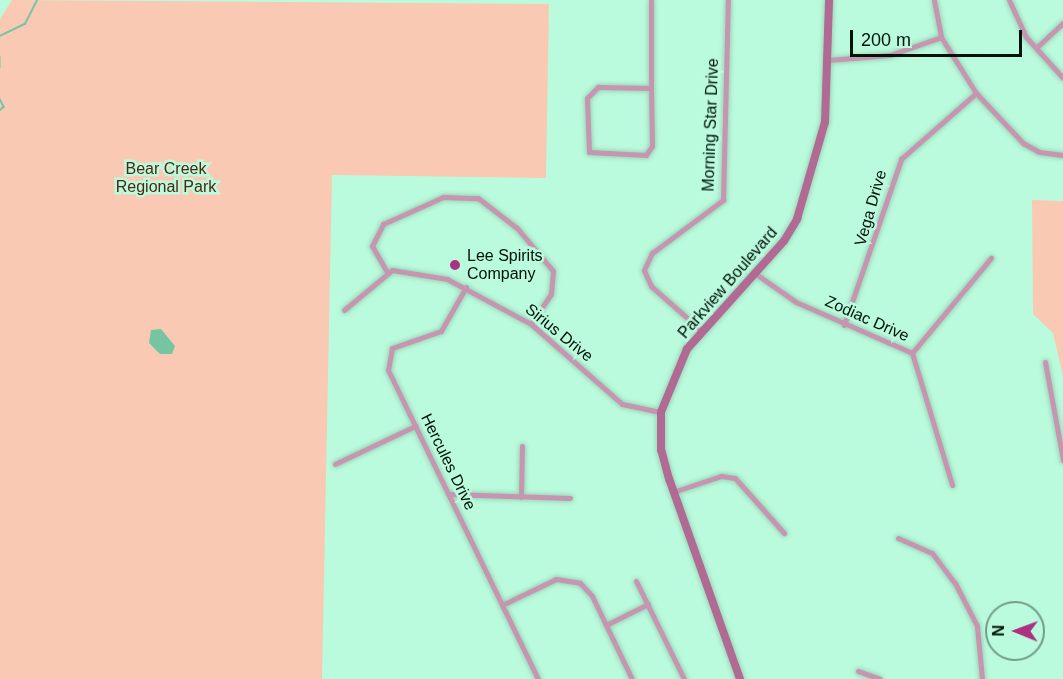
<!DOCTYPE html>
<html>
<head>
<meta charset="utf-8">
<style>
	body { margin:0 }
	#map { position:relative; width:1063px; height:679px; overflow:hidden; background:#bbfbdd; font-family:Arial,sans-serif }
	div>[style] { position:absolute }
	.green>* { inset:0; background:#fac9b3 }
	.water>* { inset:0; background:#75c5a2 }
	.stream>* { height:1.5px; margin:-0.75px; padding:0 0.75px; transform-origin:0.75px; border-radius:0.75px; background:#75c5a2 }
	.roads { filter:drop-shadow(0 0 2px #9dd6bb) drop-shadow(0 0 2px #9dd6bb) }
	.street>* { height:5px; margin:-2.5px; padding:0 2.5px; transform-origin:2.5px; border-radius:2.5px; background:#c695b0 }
	.secondary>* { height:8px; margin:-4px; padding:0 4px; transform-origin:4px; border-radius:4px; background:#b06a93 }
	.dots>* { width:16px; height:16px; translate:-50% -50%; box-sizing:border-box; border:3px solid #bbfbdd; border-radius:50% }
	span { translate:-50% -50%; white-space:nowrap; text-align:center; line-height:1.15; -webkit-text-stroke:5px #bbfbdd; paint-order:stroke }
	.street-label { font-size:16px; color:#001209 }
	.park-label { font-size:16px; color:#522510 }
	.poi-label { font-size:16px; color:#001209 }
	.left { translate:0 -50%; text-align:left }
	.north { position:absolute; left:985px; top:601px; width:60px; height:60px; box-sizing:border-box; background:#bbfbdd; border:2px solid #709e88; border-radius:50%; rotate:271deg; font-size:16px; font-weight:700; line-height:24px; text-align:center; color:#001209 }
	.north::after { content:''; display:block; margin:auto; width:21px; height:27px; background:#ad3183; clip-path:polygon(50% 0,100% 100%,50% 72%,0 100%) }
	.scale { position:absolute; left:850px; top:30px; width:172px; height:27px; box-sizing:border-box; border:3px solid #001209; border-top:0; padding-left:8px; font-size:18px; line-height:21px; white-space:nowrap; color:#001209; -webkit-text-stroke:4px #bbfbdd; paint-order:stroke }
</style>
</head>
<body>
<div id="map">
	<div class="green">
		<div style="clip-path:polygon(12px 0,549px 4px,546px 178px,332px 175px,322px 679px,0 679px,0 19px)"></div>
		<div style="clip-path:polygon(1032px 200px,1063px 201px,1063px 376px,1053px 333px,1033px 314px)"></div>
	</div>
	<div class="water">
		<div style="clip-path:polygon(161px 329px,175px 346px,172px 354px,160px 354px,149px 343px,151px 330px)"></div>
	</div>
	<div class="stream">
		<div style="left:0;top:36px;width:28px;rotate:-26deg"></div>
		<div style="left:25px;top:24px;width:27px;rotate:-63deg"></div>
		<div style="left:0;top:57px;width:10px;rotate:90deg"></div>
		<div style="left:0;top:99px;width:9px;rotate:63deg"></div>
		<div style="left:4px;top:107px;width:6px;rotate:135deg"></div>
	</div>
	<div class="roads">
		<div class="street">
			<div style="left:934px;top:0;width:38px;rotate:79deg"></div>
			<div style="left:941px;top:37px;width:66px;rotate:58deg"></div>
			<div style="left:976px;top:93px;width:69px;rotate:46.8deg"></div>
			<div style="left:1023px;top:143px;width:18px;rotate:29deg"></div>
			<div style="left:1039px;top:152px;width:24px;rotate:7deg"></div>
			<div style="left:1009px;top:0;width:41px;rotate:65.3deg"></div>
			<div style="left:1026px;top:37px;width:55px;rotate:47.9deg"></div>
			<div style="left:1036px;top:48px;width:37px;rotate:-43deg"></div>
			<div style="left:828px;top:60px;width:62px;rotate:-4.6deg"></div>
			<div style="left:890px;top:55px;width:54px;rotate:-19.4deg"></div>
			<div style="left:598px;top:87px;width:53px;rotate:1.1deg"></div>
			<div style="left:651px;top:88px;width:58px;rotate:89deg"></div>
			<div style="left:652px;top:146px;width:11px;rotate:124deg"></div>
			<div style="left:646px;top:155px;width:57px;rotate:-177deg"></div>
			<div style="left:589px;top:152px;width:54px;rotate:-92.1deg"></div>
			<div style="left:587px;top:98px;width:16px;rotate:-45deg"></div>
			<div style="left:651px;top:88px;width:88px;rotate:-90deg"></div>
			<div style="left:387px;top:272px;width:30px;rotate:-120deg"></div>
			<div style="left:372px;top:246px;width:25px;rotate:-63deg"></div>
			<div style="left:383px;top:224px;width:66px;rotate:-24.2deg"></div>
			<div style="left:443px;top:197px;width:35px;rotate:2deg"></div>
			<div style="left:478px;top:198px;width:49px;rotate:37.6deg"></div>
			<div style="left:517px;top:228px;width:56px;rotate:50.1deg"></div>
			<div style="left:553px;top:271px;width:23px;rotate:95deg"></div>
			<div style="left:551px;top:294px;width:36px;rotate:124deg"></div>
			<div style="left:756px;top:274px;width:49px;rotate:35deg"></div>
			<div style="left:796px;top:302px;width:127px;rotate:23.7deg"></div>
			<div style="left:912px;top:353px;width:138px;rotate:73.1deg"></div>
			<div style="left:466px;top:287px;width:51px;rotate:119.6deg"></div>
			<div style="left:441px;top:331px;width:52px;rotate:160.9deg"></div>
			<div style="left:392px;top:348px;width:22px;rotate:100deg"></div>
			<div style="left:388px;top:370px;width:343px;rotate:64.1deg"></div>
			<div style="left:344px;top:310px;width:62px;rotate:-39.8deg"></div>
			<div style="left:392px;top:270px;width:56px;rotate:9.3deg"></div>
			<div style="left:447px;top:279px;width:95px;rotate:28.2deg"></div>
			<div style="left:531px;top:324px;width:121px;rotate:41.3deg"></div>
			<div style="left:622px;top:404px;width:40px;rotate:12deg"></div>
			<div style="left:844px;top:325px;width:176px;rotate:-71deg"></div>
			<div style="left:901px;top:159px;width:100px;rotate:-41.3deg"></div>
			<div style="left:702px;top:331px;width:68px;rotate:-138.6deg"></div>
			<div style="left:651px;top:286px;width:17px;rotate:-114deg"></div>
			<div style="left:644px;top:270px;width:19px;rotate:-65deg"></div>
			<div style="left:652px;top:253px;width:89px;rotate:-36.7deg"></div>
			<div style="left:723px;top:200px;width:200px;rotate:-88.6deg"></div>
			<div style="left:912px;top:353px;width:124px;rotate:-50.3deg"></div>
			<div style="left:1045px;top:362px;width:100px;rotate:79.6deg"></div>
			<div style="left:335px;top:464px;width:89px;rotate:-25.4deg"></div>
			<div style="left:673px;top:492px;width:51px;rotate:-18.4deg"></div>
			<div style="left:721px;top:476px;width:14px;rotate:8deg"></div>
			<div style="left:735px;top:478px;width:74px;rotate:48.3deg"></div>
			<div style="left:449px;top:494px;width:121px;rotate:1.9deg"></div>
			<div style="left:521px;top:497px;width:51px;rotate:-88.9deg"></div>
			<div style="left:898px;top:538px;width:37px;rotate:24deg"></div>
			<div style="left:932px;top:553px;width:38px;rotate:53deg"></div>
			<div style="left:955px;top:583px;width:48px;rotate:62.9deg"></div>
			<div style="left:977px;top:626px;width:53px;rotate:84.6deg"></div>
			<div style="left:636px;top:581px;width:109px;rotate:63.9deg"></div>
			<div style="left:502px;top:605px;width:60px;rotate:-25.7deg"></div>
			<div style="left:556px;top:579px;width:24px;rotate:9deg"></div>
			<div style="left:580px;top:583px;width:18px;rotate:47deg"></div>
			<div style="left:592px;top:596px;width:92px;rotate:64.3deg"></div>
			<div style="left:606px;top:625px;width:47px;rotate:-26.6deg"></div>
			<div style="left:858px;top:671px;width:23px;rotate:20deg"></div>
		</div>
		<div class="secondary">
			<div style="left:740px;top:679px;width:212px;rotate:-109.5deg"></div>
			<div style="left:669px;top:479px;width:30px;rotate:-105deg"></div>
			<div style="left:661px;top:450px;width:38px;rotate:-90deg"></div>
			<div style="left:661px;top:412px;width:68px;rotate:-67.6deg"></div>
			<div style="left:687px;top:349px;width:145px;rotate:-48.1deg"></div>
			<div style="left:784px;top:241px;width:26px;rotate:-59deg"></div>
			<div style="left:797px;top:219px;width:101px;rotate:-73.9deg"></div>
			<div style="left:825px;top:122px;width:122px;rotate:-88.1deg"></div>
		</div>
	</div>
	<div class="dots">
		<div style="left:455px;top:265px;background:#ad3183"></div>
	</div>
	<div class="street-label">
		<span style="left:711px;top:125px;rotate:-88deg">Morning Star Drive</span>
		<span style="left:871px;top:208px;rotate:-74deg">Vega Drive</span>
		<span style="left:728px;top:283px;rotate:-49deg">Parkview Boulevard</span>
		<span style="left:867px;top:319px;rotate:24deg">Zodiac Drive</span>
		<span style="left:559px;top:333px;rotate:39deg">Sirius Drive</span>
		<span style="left:448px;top:462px;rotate:64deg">Hercules Drive</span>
	</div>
	<div class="park-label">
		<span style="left:166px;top:178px">Bear Creek<br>Regional Park</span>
	</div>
	<div class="poi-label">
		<span class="left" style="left:467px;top:265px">Lee Spirits<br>Company</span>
	</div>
	<div class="north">N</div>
	<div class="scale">200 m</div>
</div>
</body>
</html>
